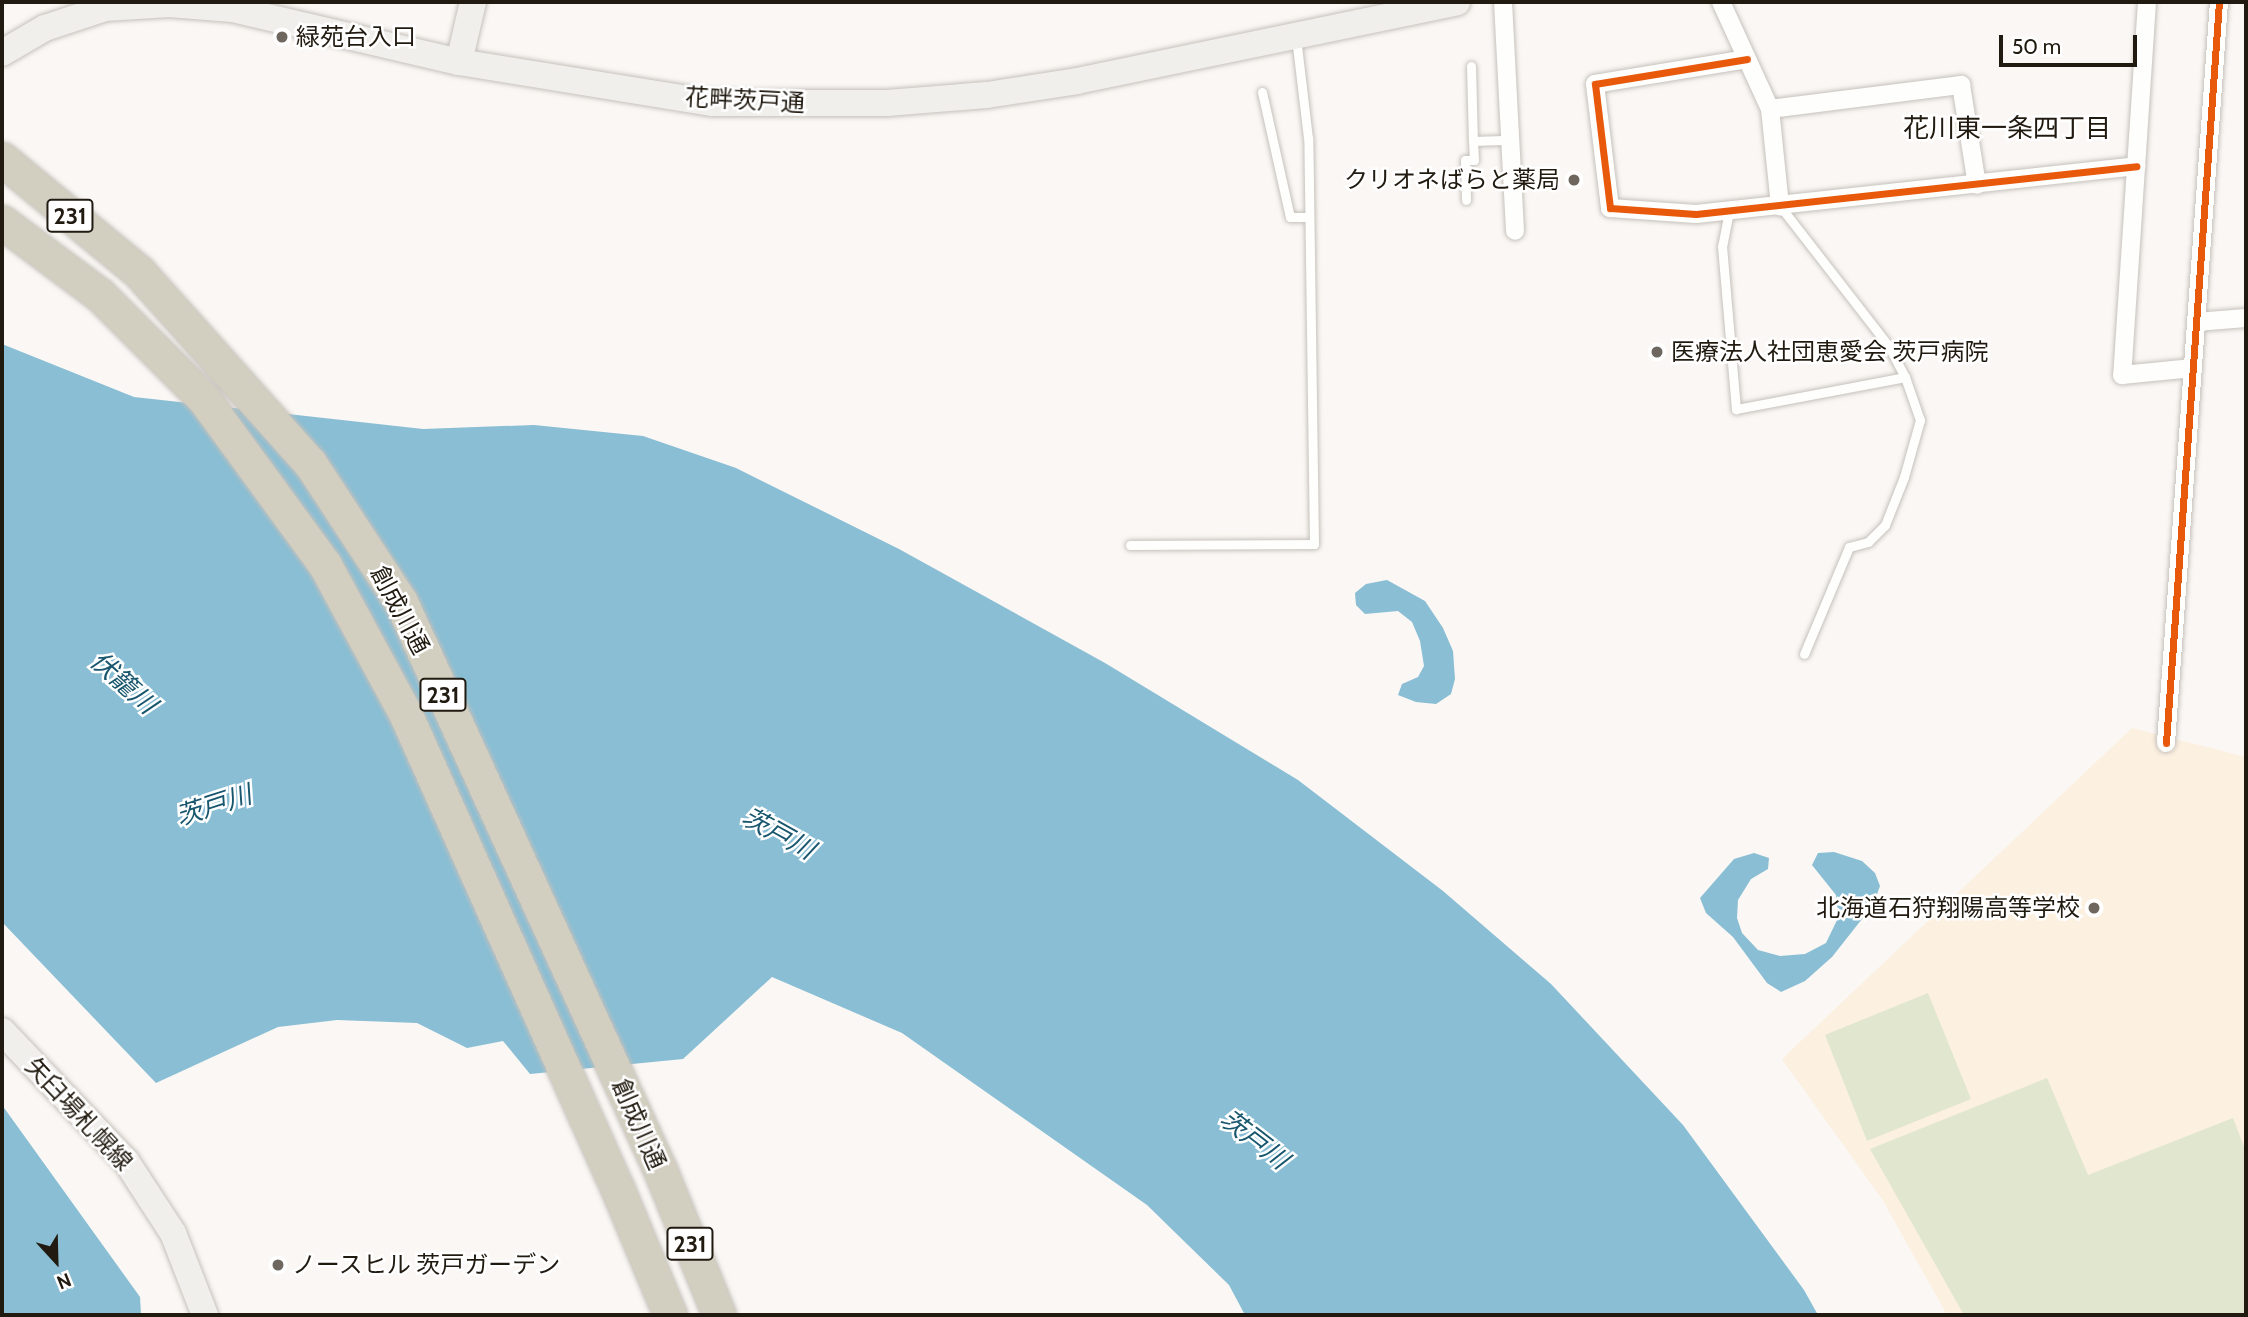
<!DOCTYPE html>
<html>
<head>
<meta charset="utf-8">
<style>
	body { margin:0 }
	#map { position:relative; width:2248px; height:1317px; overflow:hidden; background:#faf7f4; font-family:Cabin,"Noto Sans JP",sans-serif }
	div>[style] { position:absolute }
	.built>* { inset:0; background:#fcf0e0 }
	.green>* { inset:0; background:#e1e6ce }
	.water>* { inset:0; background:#89bed4 }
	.roads { filter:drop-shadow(0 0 2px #c6c1bb) drop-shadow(0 0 2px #c6c1bb) }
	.lane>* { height:9px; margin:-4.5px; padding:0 4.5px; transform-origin:4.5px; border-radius:4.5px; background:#fefefd }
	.street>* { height:18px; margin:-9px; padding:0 9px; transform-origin:9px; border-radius:9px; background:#fefefd }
	.secondary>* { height:26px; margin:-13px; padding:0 13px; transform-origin:13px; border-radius:13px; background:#f1efec }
	.highway>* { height:33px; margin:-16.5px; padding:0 16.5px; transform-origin:16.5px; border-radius:16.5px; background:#d2cec0 }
	.cycleway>* { height:7px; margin:-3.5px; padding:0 3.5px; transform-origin:3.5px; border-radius:3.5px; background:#e8590c }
	.dots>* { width:19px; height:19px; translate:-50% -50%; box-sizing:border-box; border:4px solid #fff; border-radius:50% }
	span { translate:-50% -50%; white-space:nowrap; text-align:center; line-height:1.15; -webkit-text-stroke:5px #fff; paint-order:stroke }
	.shield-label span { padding:2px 5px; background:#fff; border:2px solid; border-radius:5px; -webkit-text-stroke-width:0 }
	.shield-label { font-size:23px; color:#211a10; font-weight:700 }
	.poi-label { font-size:24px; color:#211a10 }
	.left { translate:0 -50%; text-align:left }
	.right { translate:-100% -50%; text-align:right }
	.street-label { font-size:24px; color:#211a10 }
	.neighbourhood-label { font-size:26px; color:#211a10 }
	.water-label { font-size:26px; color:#19576e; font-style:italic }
	.frame { position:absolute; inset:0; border:4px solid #211a10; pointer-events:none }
	.north { position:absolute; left:21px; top:1226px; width:70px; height:70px; -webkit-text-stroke:5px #fff; paint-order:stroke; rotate:158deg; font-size:19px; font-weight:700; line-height:28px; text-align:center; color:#211a10 }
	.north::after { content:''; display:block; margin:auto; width:24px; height:32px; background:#211a10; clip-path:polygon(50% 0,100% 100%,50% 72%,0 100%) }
	.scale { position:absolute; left:1999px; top:35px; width:138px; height:32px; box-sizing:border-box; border:4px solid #211a10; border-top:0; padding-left:9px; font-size:21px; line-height:24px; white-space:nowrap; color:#211a10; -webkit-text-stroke:5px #fff; paint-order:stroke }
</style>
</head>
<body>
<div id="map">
	<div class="built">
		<div style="clip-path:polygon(2132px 728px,2246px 757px,2246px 1315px,1947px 1315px,1882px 1199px,1782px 1059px)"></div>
	</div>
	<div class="green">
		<div style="clip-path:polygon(1928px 993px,1971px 1099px,1867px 1141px,1825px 1035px)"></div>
		<div style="clip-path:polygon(2047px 1078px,2088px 1175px,2233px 1118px,2246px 1152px,2246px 1315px,1964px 1315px,1870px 1149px)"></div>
	</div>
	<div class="water">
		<div style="clip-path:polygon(2px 344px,134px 397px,423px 429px,534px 425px,643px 436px,736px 468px,899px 549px,1105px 663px,1298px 780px,1443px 891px,1551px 984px,1683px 1125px,1804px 1290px,1818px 1315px,1245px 1315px,1229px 1285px,1147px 1205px,902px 1033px,772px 977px,683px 1059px,530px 1074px,503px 1041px,467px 1048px,417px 1023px,337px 1020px,278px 1027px,156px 1083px,2px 922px)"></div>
		<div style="clip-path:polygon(1387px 580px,1425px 601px,1443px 628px,1453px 651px,1455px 679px,1451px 694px,1436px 704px,1416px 702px,1398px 695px,1402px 684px,1418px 677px,1424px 666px,1420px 641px,1412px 622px,1398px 611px,1365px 614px,1356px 605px,1355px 593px,1366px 584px)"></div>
		<div style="clip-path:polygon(1834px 852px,1862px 861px,1875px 873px,1880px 886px,1873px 905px,1832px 957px,1805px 981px,1781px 992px,1767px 983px,1733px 937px,1706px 913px,1700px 898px,1734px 859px,1754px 853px,1769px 858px,1768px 869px,1751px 879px,1738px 900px,1737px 918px,1742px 933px,1758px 950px,1780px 956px,1805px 954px,1826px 943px,1838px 918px,1836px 895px,1812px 865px,1818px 853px)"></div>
		<div style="clip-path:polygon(2px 1105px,140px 1297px,141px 1315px,2px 1315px)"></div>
	</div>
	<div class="roads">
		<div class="lane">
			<div style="left:1471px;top:66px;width:75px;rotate:88.5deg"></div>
			<div style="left:1473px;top:141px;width:37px;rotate:-2deg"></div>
			<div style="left:1262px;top:92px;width:128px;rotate:77.4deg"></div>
			<div style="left:1290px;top:217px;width:19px"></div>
			<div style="left:1466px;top:200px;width:40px;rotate:-91.4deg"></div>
			<div style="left:1465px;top:160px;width:9px"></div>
			<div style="left:1474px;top:160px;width:19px;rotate:-93deg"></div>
			<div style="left:1780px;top:206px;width:176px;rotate:52.2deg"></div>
			<div style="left:1888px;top:345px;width:36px;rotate:62deg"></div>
			<div style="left:1905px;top:377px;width:46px;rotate:70.8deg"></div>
			<div style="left:1920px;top:420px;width:59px;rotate:105.7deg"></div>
			<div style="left:1904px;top:477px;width:52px;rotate:111.6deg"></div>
			<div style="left:1885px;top:525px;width:24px;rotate:135deg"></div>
			<div style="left:1868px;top:542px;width:20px;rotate:165deg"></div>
			<div style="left:1849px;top:547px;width:116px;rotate:112.8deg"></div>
			<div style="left:1729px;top:211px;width:36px;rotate:101deg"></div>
			<div style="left:1722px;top:246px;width:164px;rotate:85.1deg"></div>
			<div style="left:1736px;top:409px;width:172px;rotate:-10.7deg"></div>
			<div style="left:1130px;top:545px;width:184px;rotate:-0.3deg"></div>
			<div style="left:1314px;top:544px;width:406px;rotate:-90.8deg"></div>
			<div style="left:1308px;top:138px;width:102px;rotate:-96.8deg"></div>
		</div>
		<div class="street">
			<div style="left:1503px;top:2px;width:229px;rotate:87deg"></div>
			<div style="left:1721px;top:2px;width:118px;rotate:65.4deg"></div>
			<div style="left:1770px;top:109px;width:98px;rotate:84.1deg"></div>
			<div style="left:2147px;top:2px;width:374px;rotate:93.8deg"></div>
			<div style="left:2122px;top:375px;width:71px;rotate:-5.6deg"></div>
			<div style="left:1747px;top:59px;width:154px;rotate:170.7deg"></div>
			<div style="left:1595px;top:84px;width:125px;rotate:83.1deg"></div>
			<div style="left:1610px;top:208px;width:86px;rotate:4deg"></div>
			<div style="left:1696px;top:214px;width:443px;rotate:-6.2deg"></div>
			<div style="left:1770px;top:109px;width:193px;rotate:-7.2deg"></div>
			<div style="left:1961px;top:85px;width:101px;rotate:80.9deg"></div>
			<div style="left:2196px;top:322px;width:50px;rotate:-4.6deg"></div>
			<div style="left:2166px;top:743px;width:743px;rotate:-85.91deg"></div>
		</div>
		<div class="secondary">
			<div style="left:2px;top:53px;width:50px;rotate:-30.2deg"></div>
			<div style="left:45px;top:28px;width:63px;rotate:-18.4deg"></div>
			<div style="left:105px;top:8px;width:64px;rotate:-3.6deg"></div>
			<div style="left:169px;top:4px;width:64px;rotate:4.5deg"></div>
			<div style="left:233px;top:9px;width:232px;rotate:13.2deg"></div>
			<div style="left:459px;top:62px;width:257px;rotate:9.2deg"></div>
			<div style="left:713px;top:103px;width:174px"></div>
			<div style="left:887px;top:103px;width:100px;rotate:-4.6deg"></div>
			<div style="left:987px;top:95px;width:91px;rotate:-8.8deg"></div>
			<div style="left:1077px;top:81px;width:388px;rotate:-11.7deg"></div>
			<div style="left:459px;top:62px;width:62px;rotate:-76.9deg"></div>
			<div style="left:2px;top:1031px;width:180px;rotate:46.4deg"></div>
			<div style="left:126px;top:1161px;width:86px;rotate:56.9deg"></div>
			<div style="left:173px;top:1233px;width:88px;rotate:68.7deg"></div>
		</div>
		<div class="highway">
			<div style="left:2px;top:159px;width:178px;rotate:39.5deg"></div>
			<div style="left:139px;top:272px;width:256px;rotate:48.2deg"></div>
			<div style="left:310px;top:463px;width:166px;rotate:56.8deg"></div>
			<div style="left:401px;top:602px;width:626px;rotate:65.48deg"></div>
			<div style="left:661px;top:1172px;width:154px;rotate:67.9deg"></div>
			<div style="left:2px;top:222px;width:122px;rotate:36.7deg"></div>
			<div style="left:100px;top:295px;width:147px;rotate:45deg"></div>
			<div style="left:204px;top:399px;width:205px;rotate:53.9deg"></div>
			<div style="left:325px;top:565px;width:170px;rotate:61.6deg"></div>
			<div style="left:406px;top:715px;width:520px;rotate:65.95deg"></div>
			<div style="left:618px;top:1190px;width:135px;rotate:67.4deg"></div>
		</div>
	</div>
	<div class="cycleway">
		<div style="left:1747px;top:59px;width:154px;rotate:170.7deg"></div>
		<div style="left:1595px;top:84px;width:125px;rotate:83.1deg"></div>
		<div style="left:1610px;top:208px;width:86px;rotate:4deg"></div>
		<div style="left:1696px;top:214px;width:443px;rotate:-6.2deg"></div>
		<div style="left:2166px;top:743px;width:743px;rotate:-85.91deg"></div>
	</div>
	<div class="dots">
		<div style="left:282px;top:37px;background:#6d6760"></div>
		<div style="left:1574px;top:180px;background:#6d6760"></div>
		<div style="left:1657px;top:352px;background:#6d6760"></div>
		<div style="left:2094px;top:908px;background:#6d6760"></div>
		<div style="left:278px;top:1265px;background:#6d6760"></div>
	</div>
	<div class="shield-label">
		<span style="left:70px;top:216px">231</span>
		<span style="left:443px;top:695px">231</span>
		<span style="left:690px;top:1244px">231</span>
	</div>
	<div class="poi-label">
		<span class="left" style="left:296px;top:37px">緑苑台入口</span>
		<span class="right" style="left:1560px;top:180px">クリオネばらと薬局</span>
		<span class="left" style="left:1671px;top:352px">医療法人社団恵愛会 茨戸病院</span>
		<span class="right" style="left:2080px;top:908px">北海道石狩翔陽高等学校</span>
		<span class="left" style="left:292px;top:1265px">ノースヒル 茨戸ガーデン</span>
	</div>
	<div class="street-label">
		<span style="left:745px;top:100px;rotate:3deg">花畔茨戸通</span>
		<span style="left:400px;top:610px;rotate:62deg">創成川通</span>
		<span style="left:79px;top:1114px;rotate:47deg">矢臼場札幌線</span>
		<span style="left:639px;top:1124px;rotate:66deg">創成川通</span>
	</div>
	<div class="neighbourhood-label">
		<span style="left:2007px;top:129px">花川東一条四丁目</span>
	</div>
	<div class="water-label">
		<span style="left:123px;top:683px;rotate:42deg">伏籠川</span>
		<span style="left:214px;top:806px;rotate:-18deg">茨戸川</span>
		<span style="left:778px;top:834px;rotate:29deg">茨戸川</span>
		<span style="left:1254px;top:1140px;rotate:38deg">茨戸川</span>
	</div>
	<div class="frame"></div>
	<div class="north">N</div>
	<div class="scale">50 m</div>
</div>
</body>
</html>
